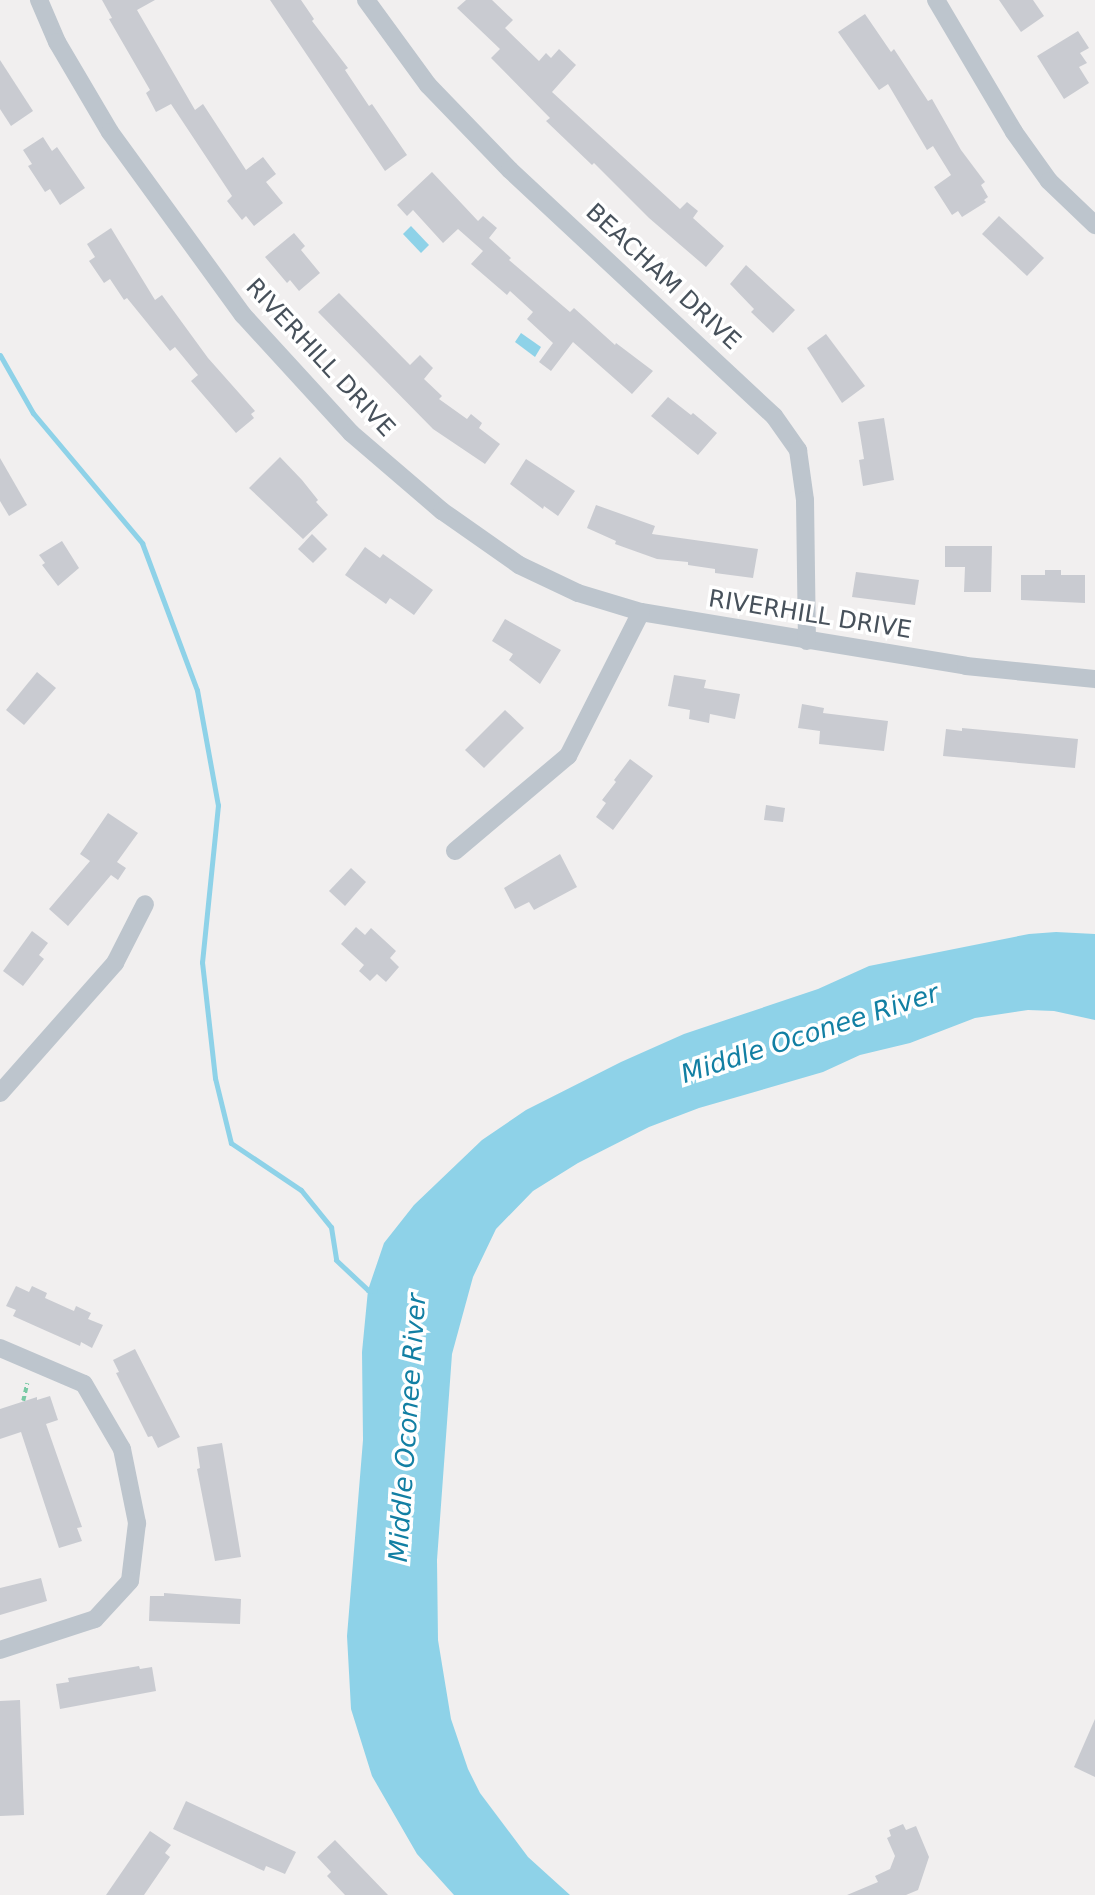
<!DOCTYPE html>
<html>
<head>
<meta charset="utf-8">
<style>
	body { margin:0 }
	#map { position:relative; width:1095px; height:1895px; overflow:hidden; background:#f1efef; font-family:"DejaVu Sans",sans-serif }
	div>[style] { position:absolute }
	.water>* { inset:0; background:#8ed2e8 }
	.stream>* { height:5px; margin:-2.5px; padding:0 2.5px; transform-origin:2.5px; border-radius:2.5px; background:#8ed2e8 }
	.building>* { inset:0; background:#c9cbd1 }
	.path>* { height:3.5px; margin-top:-1.75px; transform-origin:0; background:repeating-linear-gradient(90deg,#78c9a4 0 5px,transparent 0 8.5px) }
	.minor>* { height:18px; margin:-9px; padding:0 9px; transform-origin:9px; border-radius:9px; background:#bdc5cd }
	span { translate:-50% -50%; white-space:nowrap; text-align:center; line-height:1.15; -webkit-text-stroke:7px #fff; paint-order:stroke }
	.street-label { font-size:24px; color:#47515b }
	.water-label { font-size:26px; color:#127fa3; font-style:italic }
</style>
</head>
<body>
<div id="map">
	<div class="water">
		<div style="clip-path:polygon(411px 226px,429px 245px,421px 253px,403px 234px)"></div>
		<div style="clip-path:polygon(521px 333px,541px 347px,535px 357px,515px 342px)"></div>
		<div style="clip-path:polygon(1056px 932px,1095px 934px,1095px 1020px,1054px 1011px,1028px 1010px,975px 1018px,910px 1043px,860px 1055px,823px 1072px,699px 1108px,649px 1127px,578px 1163px,533px 1191px,496px 1229px,473px 1277px,452px 1354px,437px 1560px,438px 1640px,451px 1719px,468px 1769px,480px 1793px,528px 1857px,570px 1895px,454px 1895px,417px 1854px,372px 1776px,351px 1709px,347px 1636px,363px 1440px,362px 1352px,368px 1290px,384px 1243px,414px 1205px,482px 1140px,526px 1110px,621px 1062px,684px 1034px,818px 989px,869px 966px,1029px 934px)"></div>
	</div>
	<div class="stream">
		<div style="left:0;top:355px;width:67px;rotate:60.4deg"></div>
		<div style="left:33px;top:413px;width:170px;rotate:50deg"></div>
		<div style="left:142px;top:543px;width:157px;rotate:69.5deg"></div>
		<div style="left:197px;top:690px;width:117px;rotate:79.7deg"></div>
		<div style="left:218px;top:805px;width:158px;rotate:95.8deg"></div>
		<div style="left:202px;top:962px;width:117px;rotate:83.6deg"></div>
		<div style="left:215px;top:1078px;width:67px;rotate:76.2deg"></div>
		<div style="left:231px;top:1143px;width:84px;rotate:33.9deg"></div>
		<div style="left:301px;top:1190px;width:48px;rotate:51deg"></div>
		<div style="left:331px;top:1227px;width:33px;rotate:81deg"></div>
		<div style="left:336px;top:1260px;width:44px;rotate:43.2deg"></div>
		<div style="left:368px;top:1290px;width:7px;rotate:8deg"></div>
	</div>
	<div class="building">
		<div style="clip-path:polygon(102px 0,155px 0,137px 10px,195px 110px,203px 104px,246px 170px,263px 157px,276px 174px,266px 182px,283px 203px,254px 226px,246px 216px,242px 220px,227px 201px,232px 196px,171px 104px,156px 112px,146px 93px,150px 90px,109px 19px,112px 18px)"></div>
		<div style="clip-path:polygon(270px 0,301px 0,314px 19px,312px 21px,348px 68px,345px 70px,369px 106px,372px 104px,407px 155px,385px 171px)"></div>
		<div style="clip-path:polygon(466px 0,492px 0,513px 20px,505px 28px,539px 61px,546px 53px,551px 58px,559px 49px,576px 65px,552px 92px,680px 209px,687px 202px,698px 211px,693px 218px,724px 246px,706px 267px,649px 218px,594px 163px,592px 165px,546px 121px,550px 118px,491px 58px,500px 49px,457px 8px)"></div>
		<div style="clip-path:polygon(999px 0,1033px 0,1044px 16px,1021px 32px)"></div>
		<div style="clip-path:polygon(865px 14px,891px 52px,894px 49px,928px 101px,932px 99px,961px 150px,985px 182px,981px 185px,988px 197px,984px 200px,986px 202px,962px 217px,958px 211px,952px 215px,934px 187px,951px 175px,933px 146px,927px 150px,888px 84px,879px 90px,838px 32px)"></div>
		<div style="clip-path:polygon(1078px 31px,1089px 48px,1080px 53px,1087px 63px,1079px 67px,1089px 83px,1064px 99px,1037px 56px)"></div>
		<div style="clip-path:polygon(0 60px,33px 111px,11px 126px,0 109px)"></div>
		<div style="clip-path:polygon(43px 137px,52px 151px,57px 147px,85px 188px,60px 205px,50px 189px,45px 192px,28px 166px,32px 164px,23px 150px)"></div>
		<div style="clip-path:polygon(432px 172px,478px 221px,483px 216px,497px 228px,489px 238px,511px 258px,509px 260px,570px 312px,574px 308px,615px 345px,616px 343px,653px 371px,632px 394px,573px 342px,551px 371px,539px 362px,553px 343px,527px 319px,533px 312px,510px 291px,507px 295px,471px 264px,483px 251px,458px 229px,443px 243px,413px 210px,407px 216px,397px 205px)"></div>
		<div style="clip-path:polygon(999px 216px,1044px 258px,1027px 276px,982px 234px)"></div>
		<div style="clip-path:polygon(111px 228px,155px 300px,162px 295px,208px 358px,255px 411px,251px 414px,254px 418px,236px 433px,191px 381px,198px 375px,175px 347px,170px 351px,127px 298px,124px 300px,110px 279px,104px 283px,89px 261px,95px 257px,87px 244px)"></div>
		<div style="clip-path:polygon(294px 233px,305px 246px,301px 250px,320px 273px,299px 291px,290px 280px,287px 283px,265px 257px)"></div>
		<div style="clip-path:polygon(746px 265px,795px 310px,773px 333px,751px 312px,754px 309px,730px 284px)"></div>
		<div style="clip-path:polygon(339px 293px,410px 365px,420px 355px,433px 368px,424px 379px,442px 396px,439px 399px,467px 419px,471px 414px,482px 423px,479px 428px,500px 444px,485px 464px,433px 429px,318px 312px)"></div>
		<div style="clip-path:polygon(826px 334px,865px 386px,842px 403px,807px 348px)"></div>
		<div style="clip-path:polygon(668px 397px,691px 415px,693px 413px,717px 433px,698px 455px,651px 416px)"></div>
		<div style="clip-path:polygon(884px 418px,894px 480px,863px 486px,859px 460px,864px 459px,858px 422px)"></div>
		<div style="clip-path:polygon(280px 457px,302px 480px,318px 500px,316px 502px,328px 515px,303px 539px,249px 488px)"></div>
		<div style="clip-path:polygon(0 458px,27px 505px,9px 516px,0 501px)"></div>
		<div style="clip-path:polygon(526px 459px,575px 491px,558px 516px,544px 506px,543px 509px,510px 484px)"></div>
		<div style="clip-path:polygon(596px 505px,655px 526px,652px 534px,758px 549px,753px 578px,715px 573px,715px 569px,688px 565px,688px 562px,657px 559px,615px 544px,616px 541px,587px 528px)"></div>
		<div style="clip-path:polygon(312px 534px,327px 549px,313px 563px,298px 549px)"></div>
		<div style="clip-path:polygon(62px 541px,79px 568px,58px 586px,42px 565px,45px 563px,39px 555px)"></div>
		<div style="clip-path:polygon(945px 546px,992px 546px,991px 592px,964px 592px,965px 567px,945px 567px)"></div>
		<div style="clip-path:polygon(365px 547px,380px 558px,383px 554px,433px 590px,414px 615px,390px 598px,386px 604px,345px 575px)"></div>
		<div style="clip-path:polygon(1045px 570px,1061px 570px,1061px 575px,1085px 575px,1085px 603px,1021px 600px,1021px 575px,1045px 575px)"></div>
		<div style="clip-path:polygon(856px 572px,919px 580px,915px 605px,852px 597px)"></div>
		<div style="clip-path:polygon(505px 619px,561px 650px,540px 684px,509px 660px,513px 654px,492px 641px)"></div>
		<div style="clip-path:polygon(37px 672px,56px 688px,24px 725px,6px 710px)"></div>
		<div style="clip-path:polygon(674px 675px,706px 680px,704px 688px,740px 694px,735px 719px,710px 714px,709px 723px,689px 719px,690px 710px,668px 706px)"></div>
		<div style="clip-path:polygon(802px 704px,824px 708px,823px 713px,888px 721px,884px 751px,819px 744px,820px 731px,798px 728px)"></div>
		<div style="clip-path:polygon(505px 710px,524px 728px,484px 768px,465px 750px)"></div>
		<div style="clip-path:polygon(962px 728px,1078px 739px,1075px 768px,943px 756px,946px 729px,962px 731px)"></div>
		<div style="clip-path:polygon(630px 759px,653px 776px,613px 830px,596px 817px,606px 803px,602px 800px,616px 782px,614px 780px)"></div>
		<div style="clip-path:polygon(766px 805px,785px 808px,783px 822px,764px 820px)"></div>
		<div style="clip-path:polygon(108px 813px,138px 833px,117px 862px,126px 868px,118px 880px,111px 875px,68px 926px,49px 909px,90px 861px,80px 854px)"></div>
		<div style="clip-path:polygon(560px 854px,577px 887px,534px 910px,529px 902px,515px 909px,504px 888px)"></div>
		<div style="clip-path:polygon(351px 868px,366px 882px,345px 906px,329px 891px)"></div>
		<div style="clip-path:polygon(356px 927px,365px 935px,371px 928px,396px 951px,390px 958px,399px 967px,386px 982px,377px 974px,370px 981px,359px 971px,364px 965px,341px 944px)"></div>
		<div style="clip-path:polygon(32px 931px,48px 943px,39px 955px,44px 959px,23px 986px,3px 971px)"></div>
		<div style="clip-path:polygon(16px 1286px,29px 1292px,32px 1286px,47px 1293px,45px 1298px,74px 1311px,76px 1306px,91px 1313px,88px 1319px,103px 1325px,92px 1348px,81px 1342px,80px 1346px,13px 1316px,16px 1310px,6px 1306px)"></div>
		<div style="clip-path:polygon(135px 1349px,180px 1437px,158px 1448px,152px 1436px,148px 1437px,116px 1373px,119px 1372px,113px 1360px)"></div>
		<div style="clip-path:polygon(50px 1396px,58px 1420px,46px 1424px,82px 1527px,77px 1528px,82px 1541px,59px 1548px,21px 1432px,0 1439px,0 1409px,37px 1397px,37px 1400px)"></div>
		<div style="clip-path:polygon(222px 1443px,241px 1557px,215px 1561px,197px 1469px,200px 1468px,197px 1447px)"></div>
		<div style="clip-path:polygon(41px 1578px,47px 1601px,0 1615px,0 1588px)"></div>
		<div style="clip-path:polygon(164px 1593px,241px 1599px,240px 1624px,149px 1621px,150px 1596px,164px 1596px)"></div>
		<div style="clip-path:polygon(139px 1666px,140px 1669px,152px 1667px,156px 1691px,60px 1709px,56px 1684px,69px 1682px,68px 1678px)"></div>
		<div style="clip-path:polygon(20px 1700px,24px 1815px,0 1816px,0 1701px)"></div>
		<div style="clip-path:polygon(1095px 1719px,1095px 1777px,1074px 1767px)"></div>
		<div style="clip-path:polygon(186px 1801px,296px 1852px,285px 1874px,266px 1866px,264px 1871px,173px 1829px)"></div>
		<div style="clip-path:polygon(903px 1824px,906px 1830px,916px 1826px,929px 1857px,918px 1890px,906px 1895px,847px 1895px,878px 1882px,875px 1876px,890px 1869px,895px 1856px,887px 1838px,891px 1836px,889px 1830px)"></div>
		<div style="clip-path:polygon(150px 1831px,171px 1845px,165px 1853px,170px 1857px,144px 1895px,106px 1895px)"></div>
		<div style="clip-path:polygon(335px 1840px,388px 1895px,345px 1895px,327px 1876px,331px 1872px,317px 1857px)"></div>
	</div>
	<div class="path">
		<div style="left:23px;top:1401px;width:18px;rotate:-77deg"></div>
	</div>
	<div class="minor">
		<div style="left:39px;top:0;width:46px;rotate:66.8deg"></div>
		<div style="left:57px;top:42px;width:104px;rotate:59.5deg"></div>
		<div style="left:110px;top:132px;width:226px;rotate:54deg"></div>
		<div style="left:243px;top:315px;width:160px;rotate:47.5deg"></div>
		<div style="left:351px;top:433px;width:120px;rotate:40.6deg"></div>
		<div style="left:442px;top:511px;width:94px;rotate:35deg"></div>
		<div style="left:519px;top:565px;width:65px;rotate:25.4deg"></div>
		<div style="left:578px;top:593px;width:66px;rotate:16.8deg"></div>
		<div style="left:641px;top:612px;width:329px;rotate:9.4deg"></div>
		<div style="left:966px;top:666px;width:130px;rotate:5.8deg"></div>
		<div style="left:366px;top:0;width:105px;rotate:53.9deg"></div>
		<div style="left:428px;top:85px;width:118px;rotate:46deg"></div>
		<div style="left:510px;top:170px;width:361px;rotate:43deg"></div>
		<div style="left:774px;top:416px;width:42px;rotate:54.8deg"></div>
		<div style="left:798px;top:450px;width:50px;rotate:82deg"></div>
		<div style="left:805px;top:500px;width:141px;rotate:89.2deg"></div>
		<div style="left:936px;top:0;width:153px;rotate:59.4deg"></div>
		<div style="left:1014px;top:132px;width:60px;rotate:54.5deg"></div>
		<div style="left:1049px;top:181px;width:64px;rotate:43.7deg"></div>
		<div style="left:455px;top:851px;width:148px;rotate:-40.1deg"></div>
		<div style="left:568px;top:756px;width:161px;rotate:-63.1deg"></div>
		<div style="left:0;top:1093px;width:174px;rotate:-48.5deg"></div>
		<div style="left:115px;top:963px;width:66px;rotate:-63deg"></div>
		<div style="left:0;top:1348px;width:91px;rotate:23.2deg"></div>
		<div style="left:84px;top:1384px;width:75px;rotate:59.7deg"></div>
		<div style="left:122px;top:1449px;width:76px;rotate:78.5deg"></div>
		<div style="left:137px;top:1523px;width:58px;rotate:96.9deg"></div>
		<div style="left:130px;top:1581px;width:52px;rotate:132.6deg"></div>
		<div style="left:95px;top:1619px;width:100px;rotate:161.9deg"></div>
	</div>
	<div class="street-label">
		<span style="left:663px;top:277px;rotate:43deg">BEACHAM DRIVE</span>
		<span style="left:320px;top:358px;rotate:47deg">RIVERHILL DRIVE</span>
		<span style="left:810px;top:615px;rotate:9deg">RIVERHILL DRIVE</span>
	</div>
	<div class="water-label">
		<span style="left:810px;top:1034px;rotate:-18deg">Middle Oconee River</span>
		<span style="left:408px;top:1428px;rotate:-86deg">Middle Oconee River</span>
	</div>
</div>
</body>
</html>
